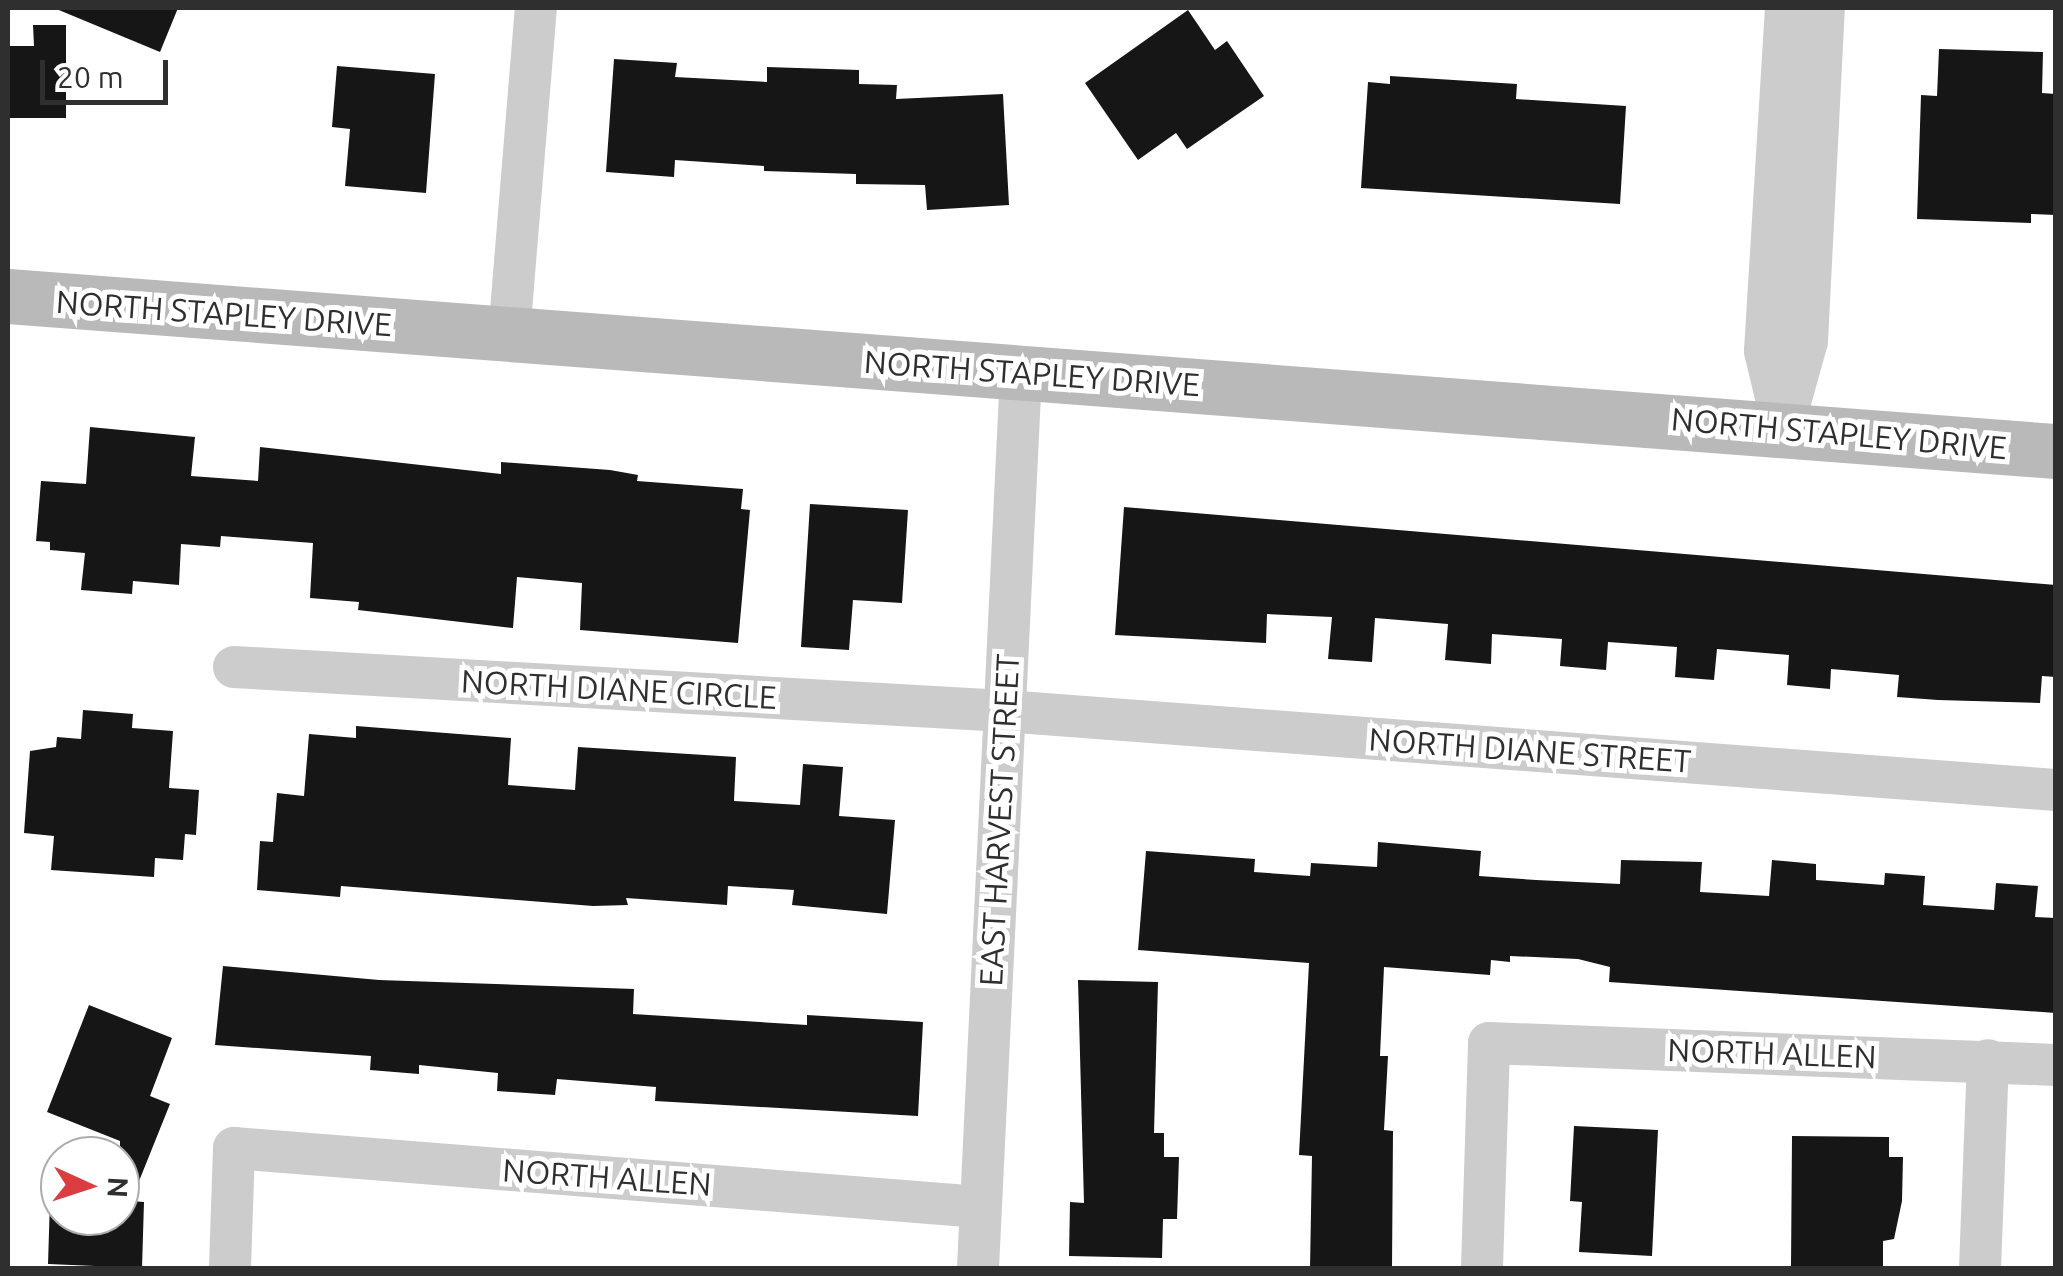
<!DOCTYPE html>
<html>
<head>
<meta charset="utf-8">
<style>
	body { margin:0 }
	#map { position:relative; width:2063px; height:1276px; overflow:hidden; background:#fff; font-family:Ubuntu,sans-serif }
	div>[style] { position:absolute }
	.building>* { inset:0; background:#161616 }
	.minor>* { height:42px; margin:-21px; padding:0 21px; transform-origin:21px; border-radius:21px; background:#ccc }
	.secondary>* { height:55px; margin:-27.5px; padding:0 27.5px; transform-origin:27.5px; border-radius:27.5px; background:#b9b9b9 }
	span { translate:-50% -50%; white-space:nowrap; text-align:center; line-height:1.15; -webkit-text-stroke:10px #fff; paint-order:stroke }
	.street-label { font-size:32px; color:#2f2f2f }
	.frame { position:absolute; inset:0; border:10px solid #2f2f2f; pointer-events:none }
	.north { position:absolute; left:40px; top:1136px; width:100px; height:100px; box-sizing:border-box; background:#fff; border:2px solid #acacac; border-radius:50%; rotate:93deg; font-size:28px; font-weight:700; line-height:40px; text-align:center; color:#2f2f2f }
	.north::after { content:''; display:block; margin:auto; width:35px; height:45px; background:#db3d40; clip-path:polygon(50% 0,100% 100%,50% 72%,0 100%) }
	.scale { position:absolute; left:40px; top:60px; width:128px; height:45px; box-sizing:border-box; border:5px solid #2f2f2f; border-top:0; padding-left:12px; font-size:30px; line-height:35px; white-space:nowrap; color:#2f2f2f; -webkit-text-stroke:8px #fff; paint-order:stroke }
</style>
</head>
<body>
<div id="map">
	<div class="building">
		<div style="clip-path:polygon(54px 8px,178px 8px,160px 52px)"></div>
		<div style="clip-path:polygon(1188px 10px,1215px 50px,1227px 41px,1264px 96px,1187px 149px,1176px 133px,1138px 160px,1085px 83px)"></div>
		<div style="clip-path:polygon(33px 25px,66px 25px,66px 118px,8px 118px,8px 46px,34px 46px)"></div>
		<div style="clip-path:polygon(1939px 49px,2043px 52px,2042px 93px,2056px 94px,2056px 215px,2031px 214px,2031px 223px,1917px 219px,1921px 95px,1937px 96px)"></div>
		<div style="clip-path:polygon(614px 59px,677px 63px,675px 77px,767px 82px,767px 67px,859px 70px,859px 84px,897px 85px,896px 99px,1003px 94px,1009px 205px,927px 210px,925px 185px,856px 184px,856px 174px,764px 171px,764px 166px,675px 160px,674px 177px,606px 172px)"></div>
		<div style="clip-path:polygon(337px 66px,435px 74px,426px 193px,345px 186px,350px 129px,332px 127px)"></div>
		<div style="clip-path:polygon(1390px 76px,1517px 84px,1516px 99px,1626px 106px,1620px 204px,1361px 188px,1368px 82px,1390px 84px)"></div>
		<div style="clip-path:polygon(90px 427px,195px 437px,191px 476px,258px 481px,260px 447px,501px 474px,501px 462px,610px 470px,638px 475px,637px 481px,743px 489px,741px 509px,750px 510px,738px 643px,580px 630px,582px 583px,517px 577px,513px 628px,358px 610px,359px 602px,310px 598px,313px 543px,221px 536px,220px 547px,181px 544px,179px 585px,133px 581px,132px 594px,81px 590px,85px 553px,50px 550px,50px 542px,36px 541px,41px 481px,86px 484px)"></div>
		<div style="clip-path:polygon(810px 504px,908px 510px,902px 603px,853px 600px,849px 650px,801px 647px)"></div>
		<div style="clip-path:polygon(1124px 507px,2056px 585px,2056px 677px,2042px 676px,2040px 703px,1938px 700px,1897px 697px,1899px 675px,1831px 669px,1830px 689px,1787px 685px,1789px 655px,1717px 649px,1714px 680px,1675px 677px,1677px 647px,1608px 642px,1606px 670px,1560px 666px,1562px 639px,1492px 634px,1491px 664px,1445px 660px,1448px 624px,1375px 618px,1372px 662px,1328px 659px,1332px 617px,1267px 614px,1266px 643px,1115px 635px)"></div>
		<div style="clip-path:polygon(83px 710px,133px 714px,132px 728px,173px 731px,169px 788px,199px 790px,196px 835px,185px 834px,183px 860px,155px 858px,154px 877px,51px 870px,54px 836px,24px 833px,30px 751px,56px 747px,57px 737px,81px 739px)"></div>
		<div style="clip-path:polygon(356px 726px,511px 738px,508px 785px,575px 790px,578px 747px,736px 757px,734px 801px,800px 805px,803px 764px,843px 767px,839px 816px,895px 820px,887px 914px,792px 905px,794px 890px,728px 886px,727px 905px,626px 898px,628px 905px,593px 906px,341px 886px,340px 897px,257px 890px,260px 841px,273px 842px,277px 793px,304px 796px,309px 734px,356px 738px)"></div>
		<div style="clip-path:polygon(1378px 842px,1481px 851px,1479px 876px,1536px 880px,1620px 884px,1621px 860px,1702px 862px,1700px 892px,1769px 896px,1772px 860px,1816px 864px,1816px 880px,1884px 885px,1885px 873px,1925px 876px,1923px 905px,1994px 910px,1996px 883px,2038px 886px,2035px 917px,2056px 918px,2056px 1013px,1609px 982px,1610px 967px,1578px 959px,1510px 956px,1510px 962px,1491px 960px,1490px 975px,1384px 967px,1380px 1056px,1388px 1056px,1384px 1130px,1393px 1131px,1392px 1268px,1310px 1268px,1312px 1156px,1299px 1155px,1309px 963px,1138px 950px,1146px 851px,1255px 859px,1254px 872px,1310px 876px,1311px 863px,1377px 867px)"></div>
		<div style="clip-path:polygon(223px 966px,379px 980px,634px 989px,633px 1014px,807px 1025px,807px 1015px,923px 1022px,918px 1116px,655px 1101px,656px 1087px,557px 1079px,555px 1095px,497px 1091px,498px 1073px,419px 1065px,419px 1074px,370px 1070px,371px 1056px,215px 1045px)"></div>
		<div style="clip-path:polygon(1078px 980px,1158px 982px,1154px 1133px,1164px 1133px,1164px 1157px,1179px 1157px,1177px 1219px,1163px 1219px,1162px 1258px,1069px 1256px,1070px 1202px,1084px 1203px)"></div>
		<div style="clip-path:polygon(89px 1005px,172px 1038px,150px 1096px,170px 1104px,131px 1201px,144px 1202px,142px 1268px,48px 1264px,50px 1200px,60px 1200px,60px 1216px,120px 1216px,120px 1141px,47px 1112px)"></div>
		<div style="clip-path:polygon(1574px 1126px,1658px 1130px,1652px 1256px,1579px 1252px,1582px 1202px,1570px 1201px)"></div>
		<div style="clip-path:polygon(1792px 1136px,1889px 1137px,1889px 1157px,1903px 1157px,1902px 1201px,1894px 1239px,1883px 1241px,1883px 1266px,1791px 1266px)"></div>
	</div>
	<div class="minor">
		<div style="left:509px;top:335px;width:328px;rotate:-85.3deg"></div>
		<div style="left:1782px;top:422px;width:73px;rotate:-103.5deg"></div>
		<div style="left:1765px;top:351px;width:344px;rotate:-86.5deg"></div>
		<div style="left:1783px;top:427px;width:89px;rotate:-74.4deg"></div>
		<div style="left:1807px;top:341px;width:333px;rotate:-87.1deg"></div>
		<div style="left:234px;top:667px;width:772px;rotate:3.27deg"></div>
		<div style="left:1005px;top:711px;width:1054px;rotate:4.3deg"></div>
		<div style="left:230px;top:1268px;width:120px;rotate:-88.1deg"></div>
		<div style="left:234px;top:1148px;width:748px;rotate:4.52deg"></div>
		<div style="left:978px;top:1268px;width:897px;rotate:-87.25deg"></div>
		<div style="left:1482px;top:1268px;width:225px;rotate:-88.2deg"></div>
		<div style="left:1489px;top:1043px;width:567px;rotate:2.22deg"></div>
		<div style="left:1980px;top:1268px;width:208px;rotate:-87.8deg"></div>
	</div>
	<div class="secondary">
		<div style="left:8px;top:296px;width:2054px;rotate:4.33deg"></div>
	</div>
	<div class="street-label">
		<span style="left:224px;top:313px;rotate:4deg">NORTH STAPLEY DRIVE</span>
		<span style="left:1032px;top:373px;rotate:4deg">NORTH STAPLEY DRIVE</span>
		<span style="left:1839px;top:433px;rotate:5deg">NORTH STAPLEY DRIVE</span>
		<span style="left:619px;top:689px;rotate:3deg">NORTH DIANE CIRCLE</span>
		<span style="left:1530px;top:750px;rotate:4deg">NORTH DIANE STREET</span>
		<span style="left:999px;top:820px;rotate:-87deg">EAST HARVEST STREET</span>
		<span style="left:1772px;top:1053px;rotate:2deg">NORTH ALLEN</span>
		<span style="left:607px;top:1177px;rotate:4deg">NORTH ALLEN</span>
	</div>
	<div class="frame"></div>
	<div class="north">N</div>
	<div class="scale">20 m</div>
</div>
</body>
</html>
